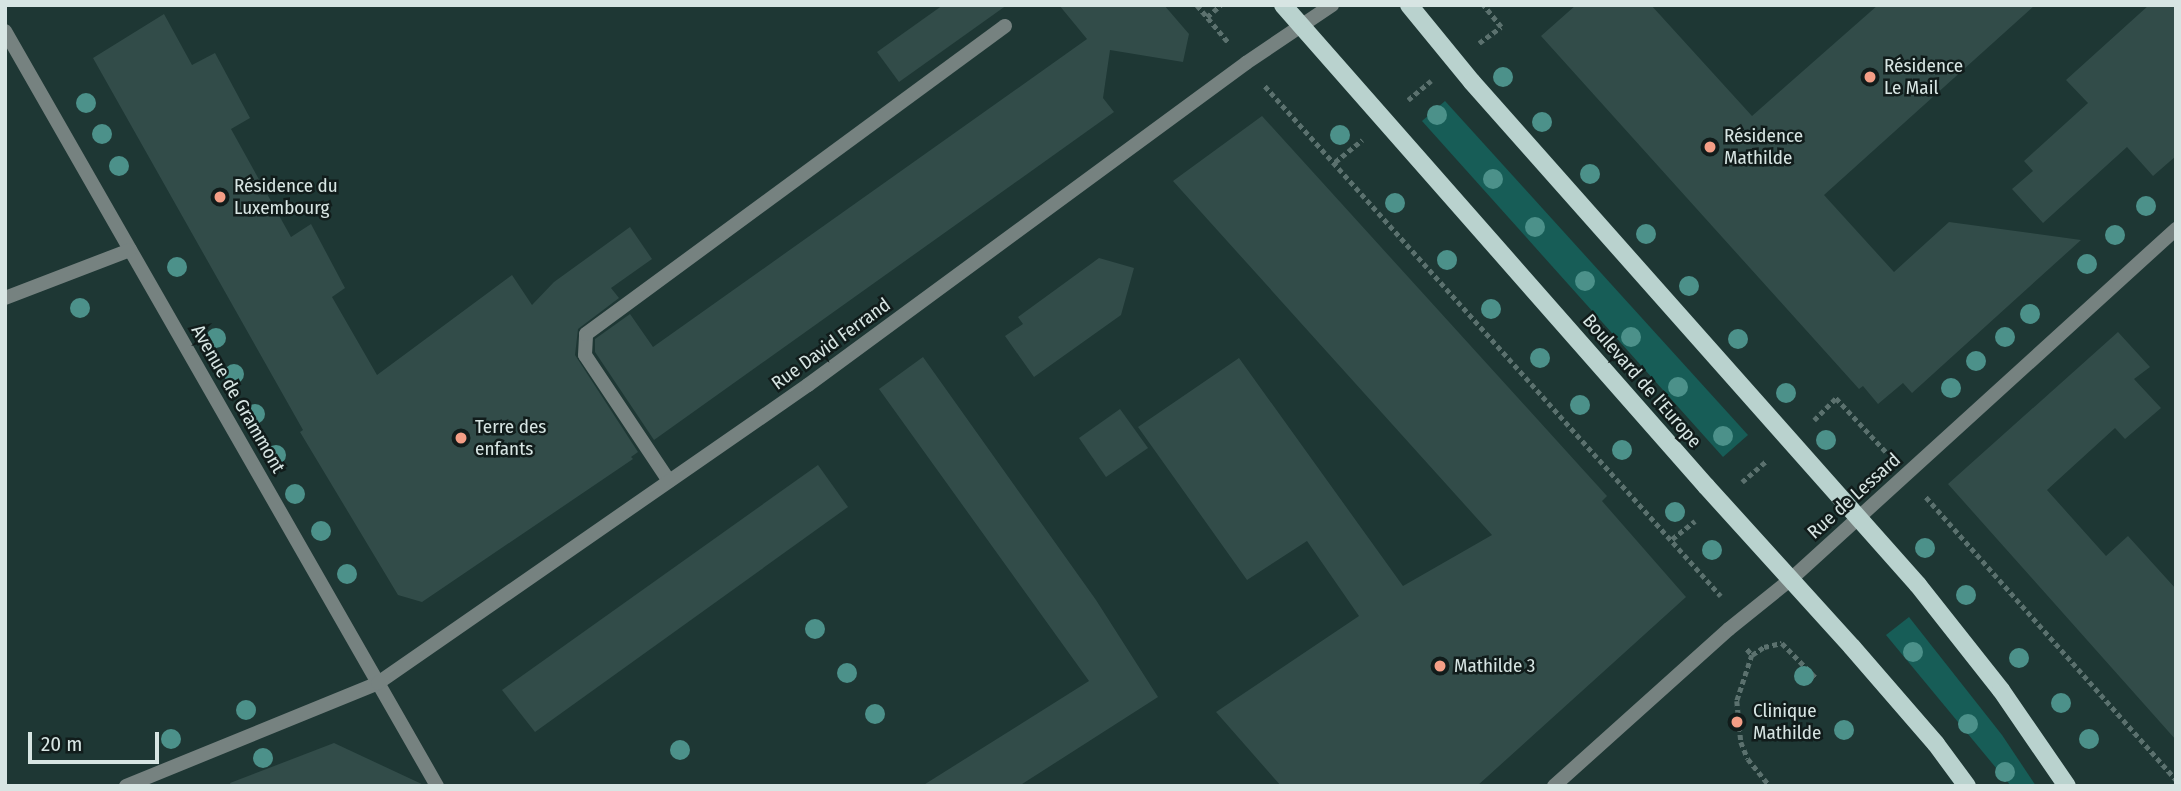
<!DOCTYPE html>
<html>
<head>
<meta charset="utf-8">
<style>
	body { margin:0 }
	#map { position:relative; width:2181px; height:791px; overflow:hidden; background:#1e3734; font-family:"Fira Sans Condensed",sans-serif }
	div>[style] { position:absolute }
	.green>* { inset:0; background:#175d57 }
	.building>* { inset:0; background:#324c49 }
	.path>* { height:4.5px; margin-top:-2.25px; transform-origin:0; background:repeating-linear-gradient(90deg,#5b716e 0 5px,transparent 0 8.5px) }
	.lane>* { height:14px; margin:-7px; padding:0 7px; transform-origin:7px; border-radius:7px; background:#768280 }
	.street>* { height:14px; margin:-7px; padding:0 7px; transform-origin:7px; border-radius:7px; background:#768280 }
	.primary>* { height:18px; margin:-9px; padding:0 9px; transform-origin:9px; border-radius:9px; background:#b9d2ce }
	.trees>* { width:20px; height:20px; margin:-10px; border-radius:50%; background:#4c918a }
	.dots>* { width:19px; height:19px; translate:-50% -50%; box-sizing:border-box; border:4px solid #111c1b; border-radius:50% }
	span { translate:-50% -50%; white-space:nowrap; text-align:center; line-height:1.15; -webkit-text-stroke:5px #111c1b; paint-order:stroke }
	.poi-label { font-size:19px; color:#d7e5e3 }
	.left { translate:0 -50%; text-align:left }
	.street-label { font-size:19px; color:#d7e5e3 }
	.frame { position:absolute; inset:0; border:7px solid #d7e5e3; pointer-events:none }
	.scale { position:absolute; left:28px; top:732px; width:131px; height:32px; box-sizing:border-box; border:4px solid #d7e5e3; border-top:0; padding-left:9px; font-size:21px; line-height:24px; white-space:nowrap; color:#d7e5e3; -webkit-text-stroke:5px #111c1b; paint-order:stroke }
</style>
</head>
<body>
<div id="map">
	<div class="green">
		<div style="clip-path:polygon(1445px 101px,1748px 435px,1723px 457px,1422px 121px)"></div>
		<div style="clip-path:polygon(1909px 617px,2002px 735px,2036px 786px,2011px 786px,1886px 635px)"></div>
	</div>
	<div class="building">
		<div style="clip-path:polygon(943px 5px,1007px 5px,899px 82px,877px 52px)"></div>
		<div style="clip-path:polygon(1059px 5px,1164px 5px,1189px 34px,1183px 62px,1110px 50px,1103px 98px,1114px 112px,654px 440px,595px 352px,595px 339px,630px 314px,653px 347px,1087px 39px)"></div>
		<div style="clip-path:polygon(1576px 5px,1651px 5px,1752px 116px,1878px 5px,2035px 5px,1824px 195px,1894px 272px,1949px 222px,2081px 240px,1912px 393px,1903px 383px,1878px 404px,1863px 386px,1859px 389px,1541px 36px)"></div>
		<div style="clip-path:polygon(2149px 5px,2176px 5px,2176px 156px,2153px 176px,2127px 147px,2043px 223px,2012px 189px,2033px 171px,2024px 161px,2088px 103px,2066px 80px)"></div>
		<div style="clip-path:polygon(164px 14px,192px 65px,215px 53px,250px 118px,231px 129px,291px 237px,311px 224px,345px 288px,332px 297px,377px 375px,512px 275px,532px 305px,554px 282px,630px 227px,652px 259px,611px 288px,619px 298px,578px 329px,575px 355px,638px 452px,631px 457px,633px 459px,422px 602px,398px 595px,300px 432px,303px 430px,93px 58px)"></div>
		<div style="clip-path:polygon(1262px 116px,1587px 474px,1607px 496px,1602px 501px,1686px 597px,1477px 786px,1281px 786px,1216px 712px,1359px 616px,1307px 541px,1247px 580px,1138px 427px,1239px 358px,1403px 586px,1492px 535px,1173px 181px)"></div>
		<div style="clip-path:polygon(1099px 258px,1134px 268px,1121px 315px,1034px 377px,1005px 336px,1023px 324px,1018px 317px)"></div>
		<div style="clip-path:polygon(2118px 332px,2150px 367px,2134px 379px,2161px 408px,2125px 439px,2115px 428px,2047px 490px,2106px 556px,2128px 536px,2176px 589px,2176px 740px,1948px 484px)"></div>
		<div style="clip-path:polygon(923px 357px,1096px 600px,1158px 697px,1019px 786px,922px 786px,1089px 681px,879px 389px)"></div>
		<div style="clip-path:polygon(1120px 409px,1148px 448px,1106px 477px,1079px 438px)"></div>
		<div style="clip-path:polygon(818px 465px,848px 507px,535px 732px,502px 690px)"></div>
		<div style="clip-path:polygon(334px 743px,426px 786px,231px 786px,230px 783px)"></div>
	</div>
	<div class="path">
		<div style="left:1197px;top:5px;width:48px;rotate:50deg"></div>
		<div style="left:1207px;top:17px;width:18px;rotate:-41deg"></div>
		<div style="left:1479px;top:43px;width:27px;rotate:-36deg"></div>
		<div style="left:1501px;top:27px;width:28px;rotate:-129deg"></div>
		<div style="left:1265px;top:86px;width:684px;rotate:48.2deg"></div>
		<div style="left:1408px;top:100px;width:30px;rotate:-40deg"></div>
		<div style="left:1335px;top:162px;width:35px;rotate:-39deg"></div>
		<div style="left:1814px;top:420px;width:31px;rotate:-45deg"></div>
		<div style="left:1836px;top:398px;width:76px;rotate:47.1deg"></div>
		<div style="left:1742px;top:482px;width:33px;rotate:-41deg"></div>
		<div style="left:1926px;top:497px;width:378px;rotate:48.5deg"></div>
		<div style="left:1672px;top:539px;width:29px;rotate:-38deg"></div>
		<div style="left:1747px;top:649px;width:8px;rotate:50deg"></div>
		<div style="left:1752px;top:655px;width:48px;rotate:108.1deg"></div>
		<div style="left:1737px;top:701px;width:41px;rotate:84.4deg"></div>
		<div style="left:1741px;top:742px;width:18px;rotate:68deg"></div>
		<div style="left:1748px;top:759px;width:35px;rotate:51deg"></div>
		<div style="left:1752px;top:655px;width:14px;rotate:-34deg"></div>
		<div style="left:1764px;top:647px;width:18px;rotate:-13deg"></div>
		<div style="left:1782px;top:643px;width:49px;rotate:45.8deg"></div>
	</div>
	<div class="lane">
		<div style="left:669px;top:481px;width:151px;rotate:-123.7deg"></div>
		<div style="left:585px;top:355px;width:21px;rotate:-87deg"></div>
		<div style="left:586px;top:334px;width:520px;rotate:-36.32deg"></div>
	</div>
	<div class="street">
		<div style="left:5px;top:31px;width:870px;rotate:60.22deg"></div>
		<div style="left:5px;top:298px;width:134px;rotate:-21deg"></div>
		<div style="left:126px;top:786px;width:272px;rotate:-22.2deg"></div>
		<div style="left:378px;top:683px;width:523px;rotate:-34.72deg"></div>
		<div style="left:808px;top:385px;width:544px;rotate:-36.32deg"></div>
		<div style="left:1246px;top:63px;width:104px;rotate:-34deg"></div>
		<div style="left:1554px;top:786px;width:235px;rotate:-41.9deg"></div>
		<div style="left:1729px;top:629px;width:78px;rotate:-38.8deg"></div>
		<div style="left:1790px;top:580px;width:522px;rotate:-42.28deg"></div>
	</div>
	<div class="primary">
		<div style="left:1283px;top:5px;width:641px;rotate:48.67deg"></div>
		<div style="left:1706px;top:486px;width:217px;rotate:47.8deg"></div>
		<div style="left:1852px;top:647px;width:128px;rotate:49.1deg"></div>
		<div style="left:1936px;top:744px;width:52px;rotate:53.6deg"></div>
		<div style="left:1409px;top:5px;width:99px;rotate:50.7deg"></div>
		<div style="left:1472px;top:82px;width:672px;rotate:48.44deg"></div>
		<div style="left:1918px;top:585px;width:134px;rotate:51.7deg"></div>
		<div style="left:2001px;top:690px;width:116px;rotate:55.5deg"></div>
	</div>
	<div class="trees">
		<div style="left:1503px;top:77px"></div>
		<div style="left:86px;top:103px"></div>
		<div style="left:1437px;top:115px"></div>
		<div style="left:1542px;top:122px"></div>
		<div style="left:102px;top:134px"></div>
		<div style="left:1340px;top:135px"></div>
		<div style="left:119px;top:166px"></div>
		<div style="left:1590px;top:174px"></div>
		<div style="left:1493px;top:179px"></div>
		<div style="left:1395px;top:203px"></div>
		<div style="left:2146px;top:206px"></div>
		<div style="left:1535px;top:227px"></div>
		<div style="left:1646px;top:234px"></div>
		<div style="left:2115px;top:235px"></div>
		<div style="left:1447px;top:260px"></div>
		<div style="left:2087px;top:264px"></div>
		<div style="left:177px;top:267px"></div>
		<div style="left:1585px;top:281px"></div>
		<div style="left:1689px;top:286px"></div>
		<div style="left:80px;top:308px"></div>
		<div style="left:1491px;top:309px"></div>
		<div style="left:2030px;top:314px"></div>
		<div style="left:1631px;top:337px"></div>
		<div style="left:2005px;top:337px"></div>
		<div style="left:216px;top:338px"></div>
		<div style="left:1738px;top:339px"></div>
		<div style="left:1540px;top:358px"></div>
		<div style="left:1976px;top:361px"></div>
		<div style="left:234px;top:374px"></div>
		<div style="left:1678px;top:387px"></div>
		<div style="left:1951px;top:388px"></div>
		<div style="left:1786px;top:393px"></div>
		<div style="left:1580px;top:405px"></div>
		<div style="left:255px;top:414px"></div>
		<div style="left:1723px;top:436px"></div>
		<div style="left:1826px;top:440px"></div>
		<div style="left:1622px;top:450px"></div>
		<div style="left:276px;top:455px"></div>
		<div style="left:295px;top:494px"></div>
		<div style="left:1675px;top:512px"></div>
		<div style="left:321px;top:531px"></div>
		<div style="left:1925px;top:548px"></div>
		<div style="left:1712px;top:550px"></div>
		<div style="left:347px;top:574px"></div>
		<div style="left:1966px;top:595px"></div>
		<div style="left:815px;top:629px"></div>
		<div style="left:1913px;top:652px"></div>
		<div style="left:2019px;top:658px"></div>
		<div style="left:847px;top:673px"></div>
		<div style="left:1804px;top:676px"></div>
		<div style="left:2061px;top:703px"></div>
		<div style="left:246px;top:710px"></div>
		<div style="left:875px;top:714px"></div>
		<div style="left:1968px;top:724px"></div>
		<div style="left:1844px;top:730px"></div>
		<div style="left:171px;top:739px"></div>
		<div style="left:2089px;top:739px"></div>
		<div style="left:680px;top:750px"></div>
		<div style="left:263px;top:758px"></div>
		<div style="left:2005px;top:772px"></div>
	</div>
	<div class="dots">
		<div style="left:1870px;top:77px;background:#f49e86"></div>
		<div style="left:1710px;top:147px;background:#f49e86"></div>
		<div style="left:220px;top:197px;background:#f49e86"></div>
		<div style="left:461px;top:438px;background:#f49e86"></div>
		<div style="left:1440px;top:666px;background:#f49e86"></div>
		<div style="left:1737px;top:722px;background:#f49e86"></div>
	</div>
	<div class="poi-label">
		<span class="left" style="left:1884px;top:77px">Résidence<br>Le Mail</span>
		<span class="left" style="left:1724px;top:147px">Résidence<br>Mathilde</span>
		<span class="left" style="left:234px;top:197px">Résidence du<br>Luxembourg</span>
		<span class="left" style="left:475px;top:438px">Terre des<br>enfants</span>
		<span class="left" style="left:1454px;top:666px">Mathilde 3</span>
		<span class="left" style="left:1753px;top:722px">Clinique<br>Mathilde</span>
	</div>
	<div class="street-label">
		<span style="left:831px;top:344px;rotate:-36deg">Rue David Ferrand</span>
		<span style="left:1642px;top:381px;rotate:49deg">Boulevard de l'Europe</span>
		<span style="left:238px;top:399px;rotate:60deg">Avenue de Grammont</span>
		<span style="left:1854px;top:496px;rotate:-42deg">Rue de Lessard</span>
	</div>
	<div class="frame"></div>
	<div class="scale">20 m</div>
</div>
</body>
</html>
